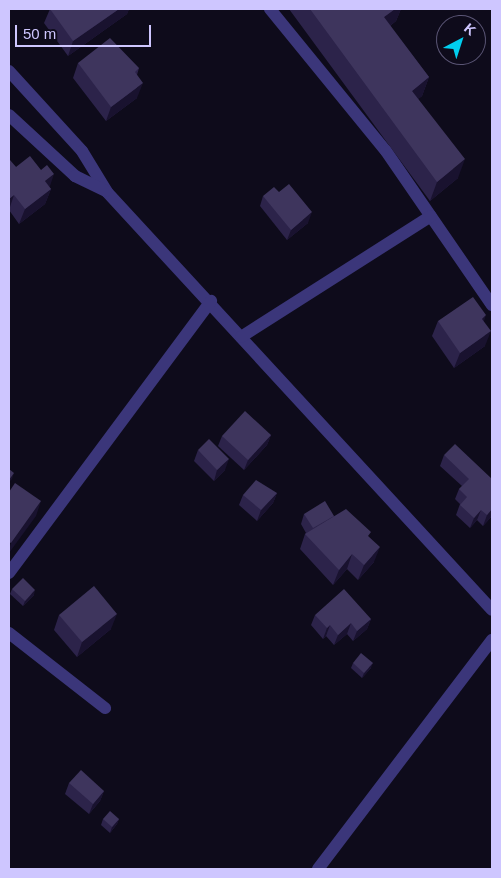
<!DOCTYPE html>
<html>
<head>
<meta charset="utf-8">
<style>
	body { margin:0 }
	#map { position:relative; width:501px; height:878px; overflow:hidden; background:#0e0b1b; font-family:Arial,sans-serif }
	div>[style] { position:absolute }
	.minor>* { height:12px; margin:-6px; padding:0 6px; transform-origin:6px; border-radius:6px; background:#3b367a }
	.wall>* { inset:0; background:#2c234a }
	.shaded-wall>* { inset:0; background:#19122f }
	.building>* { inset:0; background:#3e355d }
	span { translate:-50% -50%; white-space:nowrap; text-align:center; line-height:1.15; -webkit-text-stroke:4.5px #0e0b1b; paint-order:stroke }
	.frame { position:absolute; inset:0; border:10px solid #cec6ff; pointer-events:none }
	.north { position:absolute; left:436px; top:15px; width:50px; height:50px; box-sizing:border-box; background:#0e0b1b; border:1px solid #5b5676; border-radius:50%; rotate:40deg; font-size:14px; font-weight:700; line-height:20px; text-align:center; color:#cec6ff }
	.north::after { content:''; display:block; margin:auto; width:18px; height:22px; background:#01ceef; clip-path:polygon(50% 0,100% 100%,50% 72%,0 100%) }
	.scale { position:absolute; left:15px; top:25px; width:136px; height:22px; box-sizing:border-box; border:2px solid #cec6ff; border-top:0; padding-left:6px; font-size:15px; line-height:18px; white-space:nowrap; color:#cec6ff; -webkit-text-stroke:4px #0e0b1b; paint-order:stroke }
</style>
</head>
<body>
<div id="map">
	<div class="minor">
		<div style="left:270px;top:9px;width:183px;rotate:50.8deg"></div>
		<div style="left:386px;top:151px;width:187px;rotate:55.5deg"></div>
		<div style="left:9px;top:71px;width:108px;rotate:47.6deg"></div>
		<div style="left:82px;top:151px;width:48px;rotate:58.6deg"></div>
		<div style="left:107px;top:192px;width:568px;rotate:47.35deg"></div>
		<div style="left:9px;top:115px;width:90px;rotate:42.7deg"></div>
		<div style="left:75px;top:176px;width:34px;rotate:26deg"></div>
		<div style="left:241px;top:337px;width:225px;rotate:-32.5deg"></div>
		<div style="left:9px;top:573px;width:339px;rotate:-53.4deg"></div>
		<div style="left:9px;top:633px;width:122px;rotate:38deg"></div>
		<div style="left:318px;top:869px;width:288px;rotate:-52.8deg"></div>
	</div>
	<div class="wall">
		<div style="clip-path:polygon(50px 9px,129px 9px,127px 14px,68px 56px,44px 23px)"></div>
		<div style="clip-path:polygon(289px 9px,401px 9px,396px 21px,390px 26px,429px 77px,422px 96px,418px 99px,458px 178px,430px 201px)"></div>
		<div style="clip-path:polygon(78px 63px,139px 68px,137px 75px,137px 98px,106px 121px,73px 78px)"></div>
		<div style="clip-path:polygon(9px 161px,16px 167px,49px 187px,51px 189px,45px 204px,19px 224px,9px 210px)"></div>
		<div style="clip-path:polygon(263px 196px,308px 223px,287px 240px,260px 206px)"></div>
		<div style="clip-path:polygon(438px 321px,484px 322px,485px 346px,454px 368px,432px 336px)"></div>
		<div style="clip-path:polygon(271px 435px,267px 445px,244px 470px,218px 446px,222px 436px)"></div>
		<div style="clip-path:polygon(198px 450px,225px 470px,214px 481px,194px 461px)"></div>
		<div style="clip-path:polygon(444px 455px,492px 479px,492px 516px,483px 526px,477px 520px,470px 528px,456px 515px,460px 504px,455px 499px,459px 489px,462px 486px,440px 466px)"></div>
		<div style="clip-path:polygon(277px 493px,273px 503px,257px 521px,239px 505px,243px 495px)"></div>
		<div style="clip-path:polygon(304px 514px,334px 516px,369px 537px,374px 562px,358px 580px,347px 569px,333px 585px,300px 549px,305px 534px,306px 533px,301px 524px)"></div>
		<div style="clip-path:polygon(12px 589px,34px 595px,23px 606px,10px 594px)"></div>
		<div style="clip-path:polygon(59px 615px,111px 629px,77px 657px,54px 630px)"></div>
		<div style="clip-path:polygon(315px 615px,371px 619px,367px 629px,353px 641px,347px 634px,334px 645px,326px 636px,323px 639px,311px 625px)"></div>
		<div style="clip-path:polygon(353px 663px,371px 668px,362px 678px,351px 668px)"></div>
		<div style="clip-path:polygon(69px 783px,104px 791px,100px 801px,89px 814px,65px 794px)"></div>
		<div style="clip-path:polygon(103px 819px,119px 819px,117px 824px,110px 833px,101px 825px)"></div>
	</div>
	<div class="shaded-wall">
		<div style="clip-path:polygon(119px 9px,129px 9px,127px 14px,68px 56px,73px 41px)"></div>
		<div style="clip-path:polygon(395px 9px,401px 9px,396px 21px,377px 36px,384px 17px)"></div>
		<div style="clip-path:polygon(429px 77px,422px 96px,405px 110px,412px 91px)"></div>
		<div style="clip-path:polygon(143px 83px,137px 98px,106px 121px,111px 107px)"></div>
		<div style="clip-path:polygon(465px 159px,458px 178px,430px 201px,437px 182px)"></div>
		<div style="clip-path:polygon(54px 174px,49px 189px,45px 181px)"></div>
		<div style="clip-path:polygon(51px 189px,45px 204px,19px 224px,25px 209px)"></div>
		<div style="clip-path:polygon(14px 195px,9px 210px,9px 199px)"></div>
		<div style="clip-path:polygon(312px 212px,308px 223px,287px 240px,291px 230px)"></div>
		<div style="clip-path:polygon(486px 315px,481px 330px,482px 319px)"></div>
		<div style="clip-path:polygon(491px 331px,485px 346px,454px 368px,460px 353px)"></div>
		<div style="clip-path:polygon(271px 435px,267px 445px,244px 470px,248px 460px)"></div>
		<div style="clip-path:polygon(229px 459px,225px 470px,214px 481px,217px 470px)"></div>
		<div style="clip-path:polygon(14px 473px,12px 479px,9px 482px,9px 480px)"></div>
		<div style="clip-path:polygon(277px 493px,273px 503px,257px 521px,261px 510px)"></div>
		<div style="clip-path:polygon(41px 501px,36px 516px,9px 553px,9px 549px,11px 543px)"></div>
		<div style="clip-path:polygon(492px 509px,492px 516px,483px 526px,487px 515px)"></div>
		<div style="clip-path:polygon(481px 510px,477px 520px,470px 528px,474px 518px)"></div>
		<div style="clip-path:polygon(380px 547px,374px 562px,358px 580px,364px 565px)"></div>
		<div style="clip-path:polygon(352px 554px,347px 569px,333px 585px,339px 570px)"></div>
		<div style="clip-path:polygon(35px 590px,34px 595px,23px 606px,25px 601px)"></div>
		<div style="clip-path:polygon(117px 614px,111px 629px,77px 657px,82px 642px)"></div>
		<div style="clip-path:polygon(371px 619px,367px 629px,353px 641px,357px 631px)"></div>
		<div style="clip-path:polygon(351px 623px,347px 634px,334px 645px,338px 635px)"></div>
		<div style="clip-path:polygon(330px 625px,326px 636px,323px 639px,327px 628px)"></div>
		<div style="clip-path:polygon(373px 663px,371px 668px,362px 678px,364px 673px)"></div>
		<div style="clip-path:polygon(104px 791px,100px 801px,89px 814px,93px 804px)"></div>
		<div style="clip-path:polygon(119px 819px,117px 824px,110px 833px,112px 827px)"></div>
	</div>
	<div class="building">
		<div style="clip-path:polygon(50px 9px,119px 9px,73px 41px)"></div>
		<div style="clip-path:polygon(310px 9px,395px 9px,384px 17px,429px 77px,412px 91px,465px 159px,437px 182px)"></div>
		<div style="clip-path:polygon(110px 38px,139px 68px,135px 72px,143px 83px,111px 107px,78px 63px)"></div>
		<div style="clip-path:polygon(30px 156px,41px 170px,47px 165px,54px 174px,45px 181px,51px 189px,25px 209px,14px 195px,9px 199px,9px 161px,10px 160px,16px 167px)"></div>
		<div style="clip-path:polygon(289px 184px,312px 212px,291px 230px,263px 196px,274px 187px,279px 192px)"></div>
		<div style="clip-path:polygon(473px 297px,486px 315px,482px 319px,491px 331px,460px 353px,438px 321px)"></div>
		<div style="clip-path:polygon(245px 411px,271px 435px,248px 460px,222px 436px)"></div>
		<div style="clip-path:polygon(209px 439px,229px 459px,217px 470px,198px 450px)"></div>
		<div style="clip-path:polygon(455px 444px,492px 479px,492px 509px,487px 515px,481px 510px,474px 518px,460px 505px,467px 497px,459px 489px,469px 479px,444px 455px)"></div>
		<div style="clip-path:polygon(9px 469px,14px 473px,9px 480px)"></div>
		<div style="clip-path:polygon(256px 480px,277px 493px,261px 510px,243px 495px)"></div>
		<div style="clip-path:polygon(15px 483px,41px 501px,11px 543px,9px 542px,9px 492px)"></div>
		<div style="clip-path:polygon(325px 501px,334px 516px,313px 528px,304px 514px)"></div>
		<div style="clip-path:polygon(346px 509px,371px 532px,368px 536px,380px 547px,364px 565px,352px 554px,339px 570px,305px 534px)"></div>
		<div style="clip-path:polygon(23px 578px,35px 590px,25px 601px,12px 589px)"></div>
		<div style="clip-path:polygon(94px 586px,117px 614px,82px 642px,59px 615px)"></div>
		<div style="clip-path:polygon(344px 589px,371px 619px,357px 631px,351px 623px,338px 635px,330px 625px,327px 628px,315px 615px)"></div>
		<div style="clip-path:polygon(361px 653px,373px 663px,364px 673px,353px 663px)"></div>
		<div style="clip-path:polygon(81px 770px,104px 791px,93px 804px,69px 783px)"></div>
		<div style="clip-path:polygon(110px 811px,119px 819px,112px 827px,103px 819px)"></div>
	</div>
	<div class="frame"></div>
	<div class="north">K</div>
	<div class="scale">50 m</div>
</div>
</body>
</html>
